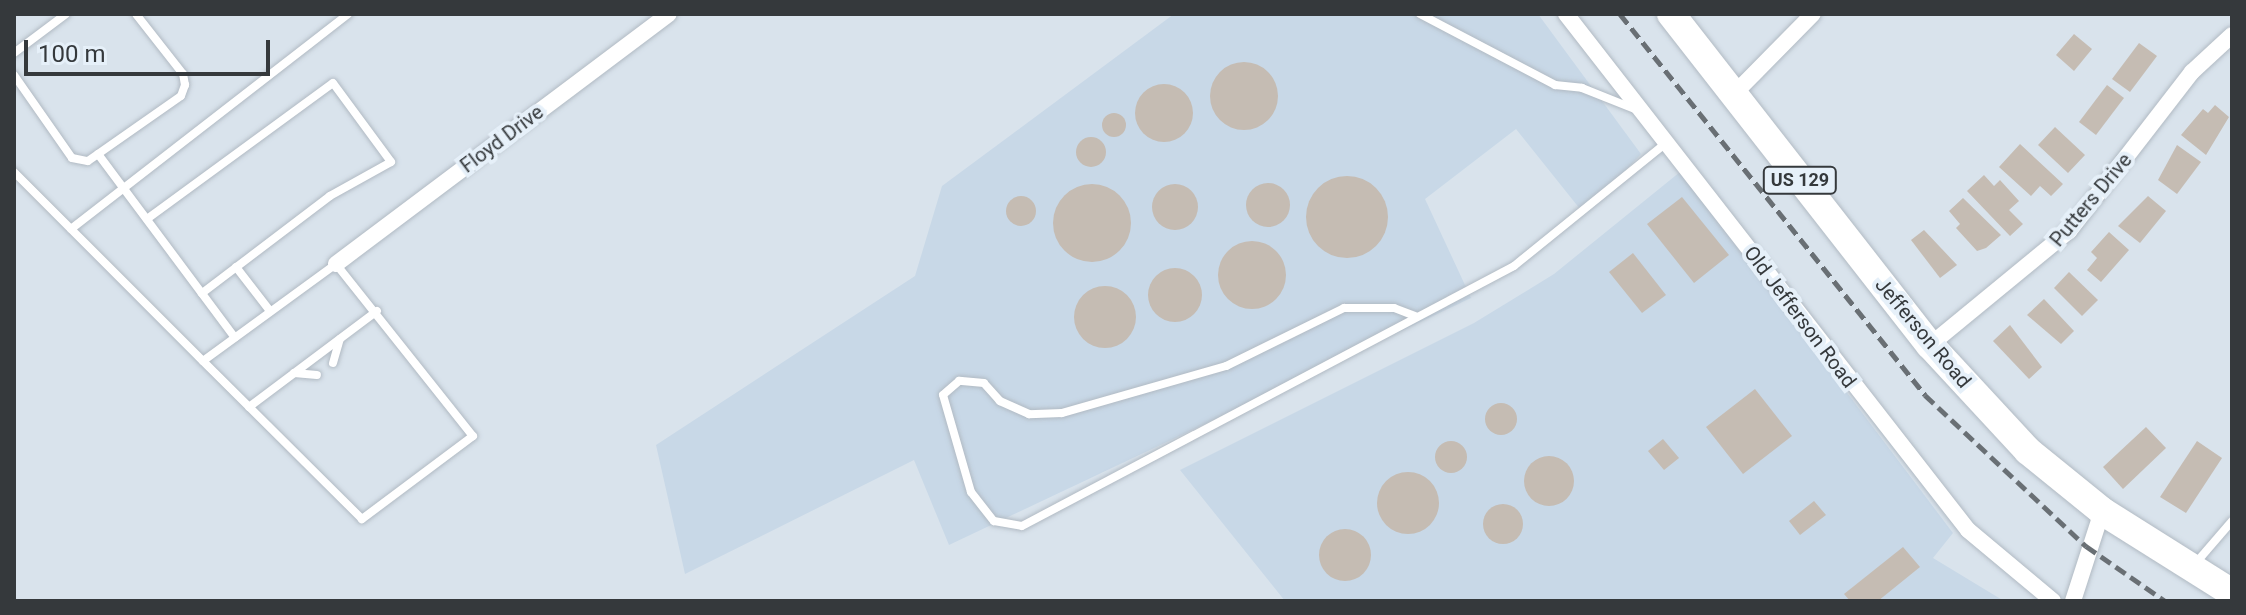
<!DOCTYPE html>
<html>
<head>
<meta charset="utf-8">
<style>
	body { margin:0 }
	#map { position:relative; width:2246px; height:615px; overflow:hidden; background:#d9e3ec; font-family:Roboto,sans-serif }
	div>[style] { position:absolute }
	.built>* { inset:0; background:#c8d8e7 }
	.building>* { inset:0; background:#c5bcb3 }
	.round { border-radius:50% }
	.roads { filter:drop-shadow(0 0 2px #b1bac3) drop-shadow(0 0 2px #b1bac3) }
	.lane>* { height:8px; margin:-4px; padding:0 4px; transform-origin:4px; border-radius:4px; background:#fff }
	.street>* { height:16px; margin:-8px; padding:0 8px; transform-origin:8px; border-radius:8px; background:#fff }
	.highway>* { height:28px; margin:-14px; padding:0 14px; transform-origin:14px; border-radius:14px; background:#fff }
	.rail>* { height:5px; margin-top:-2.5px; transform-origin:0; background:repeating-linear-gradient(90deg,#696f74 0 12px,transparent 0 18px) }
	span { translate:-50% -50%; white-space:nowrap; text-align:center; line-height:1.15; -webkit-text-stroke:8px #e6f0f9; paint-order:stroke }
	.shield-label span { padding:2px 6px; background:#e6f0f9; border:2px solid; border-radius:6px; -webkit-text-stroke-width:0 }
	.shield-label { font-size:18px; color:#35393c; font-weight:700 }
	.street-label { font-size:20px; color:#35393c }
	.frame { position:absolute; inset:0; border:16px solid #35393c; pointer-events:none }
	.scale { position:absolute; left:24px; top:40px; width:246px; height:36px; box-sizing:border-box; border:4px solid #35393c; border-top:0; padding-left:10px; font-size:24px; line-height:28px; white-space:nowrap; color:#35393c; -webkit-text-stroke:6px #e6f0f9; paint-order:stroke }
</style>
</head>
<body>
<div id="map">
	<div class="built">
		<div style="clip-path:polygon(1174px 14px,1538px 14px,1641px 154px,1584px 214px,1516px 129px,1425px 199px,1471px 298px,949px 545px,914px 460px,685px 574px,656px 445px,915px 276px,942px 186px)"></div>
		<div style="clip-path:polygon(1680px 172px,1953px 533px,1933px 558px,2004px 601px,1285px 601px,1180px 470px,1474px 323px,1554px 274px)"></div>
	</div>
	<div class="building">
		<div style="clip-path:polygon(2074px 34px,2092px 49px,2074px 71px,2056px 55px)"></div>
		<div style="clip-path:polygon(2139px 43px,2157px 56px,2130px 92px,2112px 79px)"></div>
		<div class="round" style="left:1210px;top:62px;width:68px;height:68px"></div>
		<div class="round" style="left:1135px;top:84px;width:58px;height:58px"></div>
		<div style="clip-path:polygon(2107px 85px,2124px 98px,2096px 135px,2079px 122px)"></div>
		<div style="clip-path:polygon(2215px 105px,2229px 117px,2206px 155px,2181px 135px,2203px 109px,2208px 113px)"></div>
		<div class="round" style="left:1102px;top:113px;width:24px;height:24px"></div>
		<div style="clip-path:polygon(2055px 127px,2085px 155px,2068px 173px,2038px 145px)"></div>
		<div class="round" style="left:1076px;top:137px;width:30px;height:30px"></div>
		<div style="clip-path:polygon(2020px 144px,2063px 184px,2051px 196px,2040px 186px,2031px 196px,1999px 167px)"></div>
		<div style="clip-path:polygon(2177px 145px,2201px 162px,2177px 194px,2158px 180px)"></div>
		<div style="clip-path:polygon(1984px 175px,1994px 186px,2000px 180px,2019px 201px,2009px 210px,2023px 224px,2010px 236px,1967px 191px)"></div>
		<div class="round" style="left:1306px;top:176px;width:82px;height:82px"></div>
		<div class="round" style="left:1246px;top:183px;width:44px;height:44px"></div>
		<div class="round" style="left:1053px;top:184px;width:78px;height:78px"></div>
		<div class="round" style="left:1152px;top:184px;width:46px;height:46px"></div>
		<div class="round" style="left:1006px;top:196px;width:30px;height:30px"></div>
		<div style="clip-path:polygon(2148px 196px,2166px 211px,2140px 243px,2118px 226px)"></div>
		<div style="clip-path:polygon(1682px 197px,1729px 255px,1694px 283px,1647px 224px)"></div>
		<div style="clip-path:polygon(1963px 198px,2001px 235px,1986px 248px,1977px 251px,1956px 228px,1960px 224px,1949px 211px)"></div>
		<div style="clip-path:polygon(1924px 230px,1957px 265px,1940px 278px,1911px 240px)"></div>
		<div style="clip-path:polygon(2109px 232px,2129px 250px,2101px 282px,2087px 270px,2097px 258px,2091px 252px)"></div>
		<div class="round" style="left:1218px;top:241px;width:68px;height:68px"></div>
		<div style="clip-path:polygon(1633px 253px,1666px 295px,1642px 313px,1609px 272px)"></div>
		<div class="round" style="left:1148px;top:268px;width:54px;height:54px"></div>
		<div style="clip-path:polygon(2069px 272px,2098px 300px,2082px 316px,2054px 288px)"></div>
		<div class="round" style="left:1074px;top:286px;width:62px;height:62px"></div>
		<div style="clip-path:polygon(2044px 299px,2074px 331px,2061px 344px,2027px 315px)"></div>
		<div style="clip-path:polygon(2010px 325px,2042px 367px,2029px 379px,1993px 341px)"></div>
		<div style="clip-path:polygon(1755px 389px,1792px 436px,1743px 474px,1706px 427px)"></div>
		<div class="round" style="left:1485px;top:403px;width:32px;height:32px"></div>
		<div style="clip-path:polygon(2146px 427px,2166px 448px,2123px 489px,2103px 467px)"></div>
		<div style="clip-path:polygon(1663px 439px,1679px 458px,1664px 470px,1648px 451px)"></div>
		<div style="clip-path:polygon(2197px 441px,2222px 458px,2186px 513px,2160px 497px)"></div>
		<div class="round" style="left:1435px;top:441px;width:32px;height:32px"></div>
		<div class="round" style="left:1524px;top:456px;width:50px;height:50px"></div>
		<div class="round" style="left:1377px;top:472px;width:62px;height:62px"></div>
		<div style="clip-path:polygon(1814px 501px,1826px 515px,1800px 535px,1789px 521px)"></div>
		<div class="round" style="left:1483px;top:504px;width:40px;height:40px"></div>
		<div class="round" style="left:1319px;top:529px;width:52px;height:52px"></div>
		<div style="clip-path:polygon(1903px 547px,1920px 567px,1878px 601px,1850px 601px,1844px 594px)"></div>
	</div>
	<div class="roads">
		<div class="lane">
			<div style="left:1420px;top:14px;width:153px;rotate:27.7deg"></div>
			<div style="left:1555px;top:85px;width:27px;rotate:6deg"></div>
			<div style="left:1582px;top:88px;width:59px;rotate:21.8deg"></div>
			<div style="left:14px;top:53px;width:65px;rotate:-36.9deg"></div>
			<div style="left:14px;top:75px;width:101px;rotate:55.1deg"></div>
			<div style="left:72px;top:158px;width:16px;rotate:11deg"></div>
			<div style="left:88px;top:161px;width:113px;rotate:-35deg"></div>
			<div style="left:181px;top:96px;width:12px;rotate:-70deg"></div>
			<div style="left:185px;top:85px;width:11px;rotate:-100deg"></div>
			<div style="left:183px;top:74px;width:76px;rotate:-128.1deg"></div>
			<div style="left:98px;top:154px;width:229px;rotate:53.3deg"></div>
			<div style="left:14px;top:172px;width:267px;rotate:45deg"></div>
			<div style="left:203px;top:361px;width:165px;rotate:-36.1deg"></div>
			<div style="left:336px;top:264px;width:220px;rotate:51.5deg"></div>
			<div style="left:473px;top:436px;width:139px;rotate:143.2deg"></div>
			<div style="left:362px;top:519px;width:224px;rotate:-135.2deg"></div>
			<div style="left:147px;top:219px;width:230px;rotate:-36.2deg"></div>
			<div style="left:333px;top:83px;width:98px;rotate:53.7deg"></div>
			<div style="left:391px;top:162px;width:70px;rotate:150.9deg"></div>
			<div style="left:330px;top:196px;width:161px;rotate:142.8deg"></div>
			<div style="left:71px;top:229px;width:351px;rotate:-37.8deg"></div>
			<div style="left:236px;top:267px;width:56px;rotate:52.3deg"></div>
			<div style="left:1415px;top:316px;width:22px;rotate:-159deg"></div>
			<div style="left:1394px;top:308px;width:50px;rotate:180deg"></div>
			<div style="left:1344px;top:308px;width:131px;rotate:153.8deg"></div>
			<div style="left:1226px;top:366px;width:171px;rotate:164deg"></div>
			<div style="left:1062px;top:413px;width:33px;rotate:178deg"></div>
			<div style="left:1029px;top:414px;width:32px;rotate:-156deg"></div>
			<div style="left:1000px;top:401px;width:24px;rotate:-132deg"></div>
			<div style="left:984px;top:383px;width:25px;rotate:-175deg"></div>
			<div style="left:959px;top:381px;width:21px;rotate:139deg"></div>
			<div style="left:943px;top:395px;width:101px;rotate:73.9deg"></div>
			<div style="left:971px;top:492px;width:37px;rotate:52deg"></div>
			<div style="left:994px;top:521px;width:28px;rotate:10deg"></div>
			<div style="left:1022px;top:526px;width:556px;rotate:-27.85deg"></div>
			<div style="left:1514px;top:266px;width:197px;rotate:-39deg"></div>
			<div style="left:333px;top:363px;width:25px;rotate:-74deg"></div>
			<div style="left:294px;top:373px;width:23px;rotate:5deg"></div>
			<div style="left:249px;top:407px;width:160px;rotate:-36.9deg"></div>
			<div style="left:2194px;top:565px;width:58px;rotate:-49.2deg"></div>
		</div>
		<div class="street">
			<div style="left:1566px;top:14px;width:654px;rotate:52.08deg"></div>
			<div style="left:1968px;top:530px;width:111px;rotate:39.9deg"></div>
			<div style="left:1734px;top:94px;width:112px;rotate:-45.4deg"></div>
			<div style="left:336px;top:264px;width:416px;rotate:-36.9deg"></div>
			<div style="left:1930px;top:345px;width:180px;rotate:-39.4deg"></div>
			<div style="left:2069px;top:231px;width:201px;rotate:-52.3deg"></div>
			<div style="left:2192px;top:72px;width:54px;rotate:-42.8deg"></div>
			<div style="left:2073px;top:601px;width:95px;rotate:-72.1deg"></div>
		</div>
		<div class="highway">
			<div style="left:1671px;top:14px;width:420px;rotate:52deg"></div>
			<div style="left:1930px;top:345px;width:144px;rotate:47.2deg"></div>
			<div style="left:2028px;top:451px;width:95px;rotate:39deg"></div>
			<div style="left:2102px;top:511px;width:154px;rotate:32.2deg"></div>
		</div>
	</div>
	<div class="rail">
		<div style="left:1620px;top:14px;width:488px;rotate:51.3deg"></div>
		<div style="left:1925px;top:395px;width:221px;rotate:43.2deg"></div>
		<div style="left:2086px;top:546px;width:96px;rotate:34.8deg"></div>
	</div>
	<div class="shield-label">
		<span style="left:1800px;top:180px">US 129</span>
	</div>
	<div class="street-label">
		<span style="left:502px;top:139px;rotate:-37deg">Floyd Drive</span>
		<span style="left:2091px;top:200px;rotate:-50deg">Putters Drive</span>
		<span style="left:1800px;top:317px;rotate:53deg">Old Jefferson Road</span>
		<span style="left:1923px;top:333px;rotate:50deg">Jefferson Road</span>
	</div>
	<div class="frame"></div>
	<div class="scale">100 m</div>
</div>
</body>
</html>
